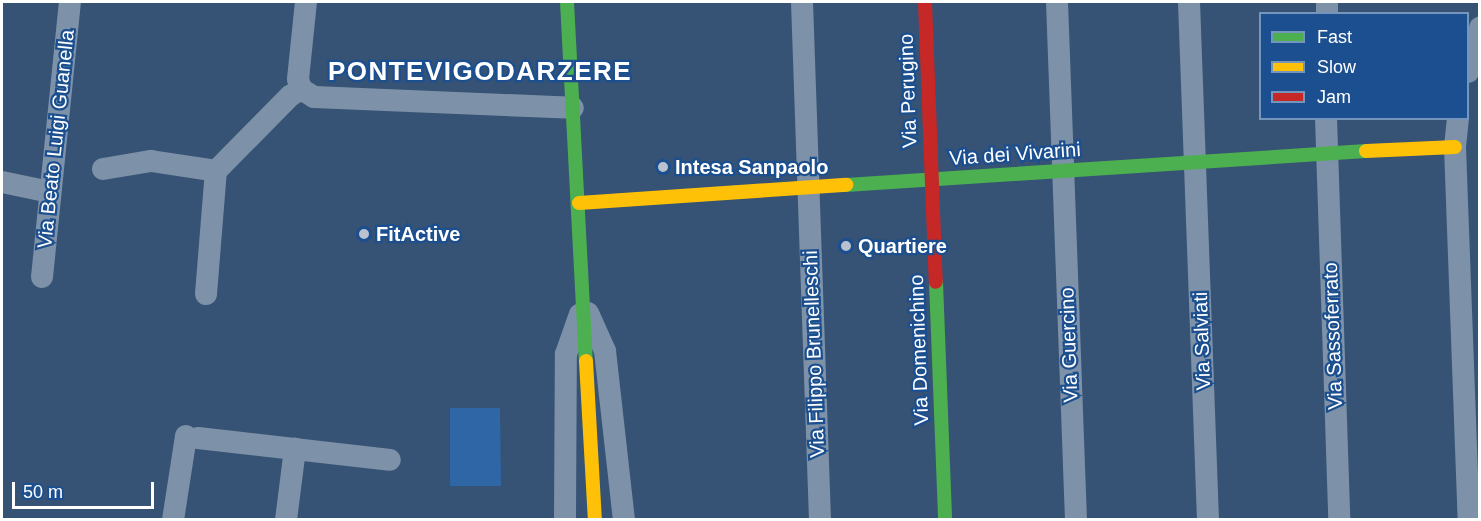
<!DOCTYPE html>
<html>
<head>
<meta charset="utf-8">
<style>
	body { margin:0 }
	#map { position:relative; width:1481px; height:521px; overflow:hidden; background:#365274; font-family:Arial,sans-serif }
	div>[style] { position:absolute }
	.green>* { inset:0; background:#2f66a5 }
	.street>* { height:22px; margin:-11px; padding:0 11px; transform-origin:11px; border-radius:11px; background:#7d92a8 }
	.fast>* { height:14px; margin:-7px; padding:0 7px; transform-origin:7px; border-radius:7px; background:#4caf50 }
	.slow>* { height:14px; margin:-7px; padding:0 7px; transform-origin:7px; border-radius:7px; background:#ffc107 }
	.jam>* { height:14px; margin:-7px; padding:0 7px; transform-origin:7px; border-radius:7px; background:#c62828 }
	.dots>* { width:16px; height:16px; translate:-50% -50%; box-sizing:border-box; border:3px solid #1b4f8f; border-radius:50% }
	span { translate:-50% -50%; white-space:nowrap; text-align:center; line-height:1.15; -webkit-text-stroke:4.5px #1b4f8f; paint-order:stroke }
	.street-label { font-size:20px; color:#fff }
	.poi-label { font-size:20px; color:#fff; font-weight:700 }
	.left { translate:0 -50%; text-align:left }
	.district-label { font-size:26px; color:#fff; font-weight:700; letter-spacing:1.5px }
	.frame { position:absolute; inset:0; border:3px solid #fff; pointer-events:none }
	.legend { position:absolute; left:1259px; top:12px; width:210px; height:108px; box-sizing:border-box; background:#1b4f8f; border:2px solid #7695bc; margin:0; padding:8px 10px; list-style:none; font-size:18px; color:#fff }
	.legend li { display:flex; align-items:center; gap:12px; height:30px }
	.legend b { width:30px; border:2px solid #7695bc }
	.scale { position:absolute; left:12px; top:482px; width:142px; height:27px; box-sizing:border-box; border:3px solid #fff; border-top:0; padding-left:8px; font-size:18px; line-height:21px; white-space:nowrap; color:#fff; -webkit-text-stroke:4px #1b4f8f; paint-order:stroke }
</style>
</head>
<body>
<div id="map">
	<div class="green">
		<div style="clip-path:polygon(450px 408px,500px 408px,501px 486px,450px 486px)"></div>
	</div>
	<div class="street">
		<div style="left:802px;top:2px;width:518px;rotate:88.01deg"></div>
		<div style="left:1057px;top:2px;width:518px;rotate:87.9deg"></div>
		<div style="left:1189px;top:2px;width:518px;rotate:87.9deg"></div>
		<div style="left:1327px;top:14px;width:12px;rotate:-90deg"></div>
		<div style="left:1468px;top:72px;width:46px;rotate:-74.7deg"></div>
		<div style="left:301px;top:89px;width:15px;rotate:32deg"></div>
		<div style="left:314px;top:97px;width:259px;rotate:2.4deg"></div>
		<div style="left:301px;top:89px;width:10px;rotate:-107deg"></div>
		<div style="left:298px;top:79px;width:77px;rotate:-84.1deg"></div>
		<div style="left:1326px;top:118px;width:402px;rotate:88.1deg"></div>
		<div style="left:1458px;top:118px;width:29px;rotate:96deg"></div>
		<div style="left:1455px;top:147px;width:373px;rotate:87.9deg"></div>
		<div style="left:103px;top:169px;width:49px;rotate:-9.5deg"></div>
		<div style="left:151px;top:161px;width:66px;rotate:8.7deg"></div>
		<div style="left:2px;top:182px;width:49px;rotate:11.8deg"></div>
		<div style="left:42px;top:277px;width:276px;rotate:-84.2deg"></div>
		<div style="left:206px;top:294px;width:123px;rotate:-85.4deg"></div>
		<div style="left:216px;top:171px;width:105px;rotate:-45.4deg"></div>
		<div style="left:290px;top:96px;width:13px;rotate:-32deg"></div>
		<div style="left:588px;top:313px;width:42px;rotate:65.9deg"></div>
		<div style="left:605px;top:351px;width:170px;rotate:83.6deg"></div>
		<div style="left:198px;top:438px;width:193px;rotate:6.5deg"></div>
		<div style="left:173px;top:520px;width:85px;rotate:-81.2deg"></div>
		<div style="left:286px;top:520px;width:72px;rotate:-82.8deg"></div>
		<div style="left:565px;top:520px;width:166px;rotate:-89.7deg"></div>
		<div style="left:566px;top:354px;width:42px;rotate:-70.7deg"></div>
	</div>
	<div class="fast">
		<div style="left:567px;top:2px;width:360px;rotate:87deg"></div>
		<div style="left:846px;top:185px;width:521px;rotate:-3.74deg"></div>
		<div style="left:936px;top:282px;width:238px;rotate:87.8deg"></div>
	</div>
	<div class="slow">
		<div style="left:1366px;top:151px;width:89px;rotate:-2.6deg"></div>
		<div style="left:579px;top:203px;width:268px;rotate:-3.9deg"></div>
		<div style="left:586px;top:361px;width:159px;rotate:86.8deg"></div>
	</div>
	<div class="jam">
		<div style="left:925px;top:2px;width:280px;rotate:87.8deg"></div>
	</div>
	<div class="dots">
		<div style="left:663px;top:167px;background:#b9c2ce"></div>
		<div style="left:364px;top:234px;background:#b9c2ce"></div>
		<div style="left:846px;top:246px;background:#b9c2ce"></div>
	</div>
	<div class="street-label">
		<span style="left:908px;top:91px;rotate:-92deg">Via Perugino</span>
		<span style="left:56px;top:139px;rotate:-84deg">Via Beato Luigi Guanella</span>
		<span style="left:1015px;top:154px;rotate:-4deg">Via dei Vivarini</span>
		<span style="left:1333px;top:336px;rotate:-92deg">Via Sassoferrato</span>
		<span style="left:1202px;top:341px;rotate:-92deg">Via Salviati</span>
		<span style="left:1069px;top:345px;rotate:-92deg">Via Guercino</span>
		<span style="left:919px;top:350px;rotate:-92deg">Via Domenichino</span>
		<span style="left:814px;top:354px;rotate:-92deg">Via Filippo Brunelleschi</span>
	</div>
	<div class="poi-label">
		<span class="left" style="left:675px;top:167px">Intesa Sanpaolo</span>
		<span class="left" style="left:376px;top:234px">FitActive</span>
		<span class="left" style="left:858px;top:246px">Quartiere</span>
	</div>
	<div class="district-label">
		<span style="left:480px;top:72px">PONTEVIGODARZERE</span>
	</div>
	<div class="frame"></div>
	<ul class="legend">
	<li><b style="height:8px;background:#4caf50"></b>Fast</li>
	<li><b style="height:8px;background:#ffc107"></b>Slow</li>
	<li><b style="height:8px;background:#c62828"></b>Jam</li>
	</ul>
	<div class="scale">50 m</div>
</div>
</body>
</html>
